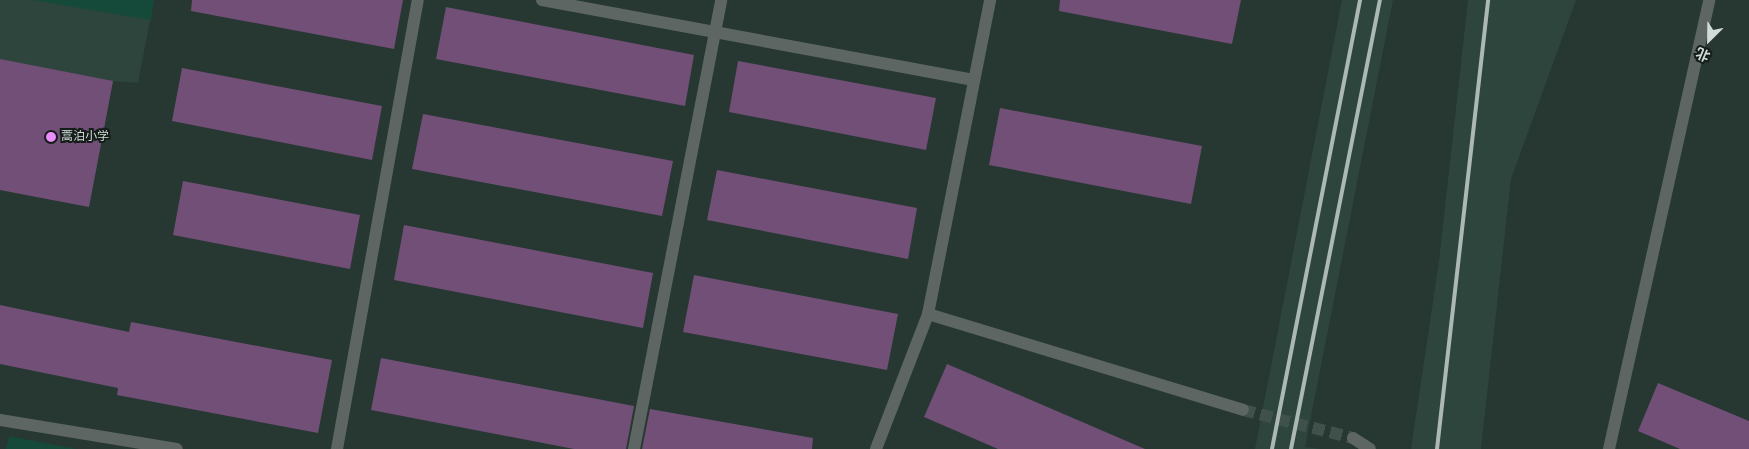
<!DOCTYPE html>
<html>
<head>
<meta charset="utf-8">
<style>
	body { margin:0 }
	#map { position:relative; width:1749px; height:449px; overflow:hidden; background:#263831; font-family:"Times New Roman","Noto Sans SC",serif }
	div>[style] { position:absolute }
	.built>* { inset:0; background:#2d453c }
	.green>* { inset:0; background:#154a3a }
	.building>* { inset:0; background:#714f77 }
	.minor-tunnel>* { height:12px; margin-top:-6px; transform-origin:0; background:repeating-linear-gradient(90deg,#40504a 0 12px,transparent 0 18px) }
	.minor>* { height:12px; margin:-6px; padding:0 6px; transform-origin:6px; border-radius:6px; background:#5e6663 }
	.rail>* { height:4px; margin:-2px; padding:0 2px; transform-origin:2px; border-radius:2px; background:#acb8b4 }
	.dots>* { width:14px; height:14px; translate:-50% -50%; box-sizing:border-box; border:2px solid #151d1a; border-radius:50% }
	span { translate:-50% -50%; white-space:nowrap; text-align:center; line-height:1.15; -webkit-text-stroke:4px #151d1a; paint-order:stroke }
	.poi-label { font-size:12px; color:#d1dbd7 }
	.left { translate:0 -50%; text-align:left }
	.north { position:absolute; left:1684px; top:15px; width:50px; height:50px; -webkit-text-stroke:4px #151d1a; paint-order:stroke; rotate:203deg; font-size:14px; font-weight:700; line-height:20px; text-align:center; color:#d1dbd7 }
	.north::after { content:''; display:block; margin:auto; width:18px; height:22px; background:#d1dbd7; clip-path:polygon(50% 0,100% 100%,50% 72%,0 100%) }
</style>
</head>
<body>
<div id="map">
	<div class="built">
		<div style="clip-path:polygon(0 0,154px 0,138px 83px,113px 81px,89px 207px,0 190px)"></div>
		<div style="clip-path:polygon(1342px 0,1393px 0,1305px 447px,1321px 449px,1255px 449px)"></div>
		<div style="clip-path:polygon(1468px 0,1576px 0,1511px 179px,1481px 449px,1411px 449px,1439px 261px)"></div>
	</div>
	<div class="green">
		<div style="clip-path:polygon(32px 0,154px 0,151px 20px)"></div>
		<div style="clip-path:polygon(9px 436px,76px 449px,6px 449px)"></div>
	</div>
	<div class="building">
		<div style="clip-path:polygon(192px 0,403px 0,394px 49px,191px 11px)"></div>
		<div style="clip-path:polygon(1060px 0,1241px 0,1232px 44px,1059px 11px)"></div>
		<div style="clip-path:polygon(446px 7px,694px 55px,685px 106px,436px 59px)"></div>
		<div style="clip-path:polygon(0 59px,113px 81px,89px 207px,0 190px)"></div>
		<div style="clip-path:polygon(738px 61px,936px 98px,926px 150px,729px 112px)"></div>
		<div style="clip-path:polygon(182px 68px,382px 106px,372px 160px,172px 121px)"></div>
		<div style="clip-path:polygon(1000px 108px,1202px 146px,1191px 204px,989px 165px)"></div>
		<div style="clip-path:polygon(423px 114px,673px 161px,662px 216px,412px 169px)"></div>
		<div style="clip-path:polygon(717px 170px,917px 208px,908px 259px,707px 220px)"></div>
		<div style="clip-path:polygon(183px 181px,360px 215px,350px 269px,173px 235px)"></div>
		<div style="clip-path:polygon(404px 225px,653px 273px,643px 328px,394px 280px)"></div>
		<div style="clip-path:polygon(694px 275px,898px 314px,887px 370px,683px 332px)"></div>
		<div style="clip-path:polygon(0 305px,129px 332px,131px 322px,332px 360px,318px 433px,117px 395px,118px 388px,0 364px)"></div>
		<div style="clip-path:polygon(381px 358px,634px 406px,626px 449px,574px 449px,371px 410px)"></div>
		<div style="clip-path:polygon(947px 364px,1145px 449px,998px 449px,924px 417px)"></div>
		<div style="clip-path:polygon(1658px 383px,1749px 421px,1749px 449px,1680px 449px,1638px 431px)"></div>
		<div style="clip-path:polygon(650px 409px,813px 438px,812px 449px,642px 449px)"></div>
	</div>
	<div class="minor-tunnel">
		<div style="left:1243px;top:410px;width:114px;rotate:14.3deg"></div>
	</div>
	<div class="minor">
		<div style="left:542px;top:0;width:439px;rotate:10.5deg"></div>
		<div style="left:928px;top:314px;width:329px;rotate:16.9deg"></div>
		<div style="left:0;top:420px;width:179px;rotate:9.3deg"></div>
		<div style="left:1353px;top:438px;width:20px;rotate:33deg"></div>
		<div style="left:337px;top:449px;width:456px;rotate:-79.8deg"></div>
		<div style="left:634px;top:449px;width:457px;rotate:-79deg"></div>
		<div style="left:876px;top:449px;width:145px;rotate:-68.9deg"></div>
		<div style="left:928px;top:314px;width:320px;rotate:-78.8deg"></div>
		<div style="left:1609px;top:449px;width:460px;rotate:-77.4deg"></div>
	</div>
	<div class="rail">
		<div style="left:1272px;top:449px;width:458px;rotate:-78.9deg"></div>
		<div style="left:1291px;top:449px;width:458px;rotate:-78.8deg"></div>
		<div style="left:1437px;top:449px;width:452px;rotate:-83.5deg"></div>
	</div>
	<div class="dots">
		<div style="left:51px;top:137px;background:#eb8dfc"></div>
	</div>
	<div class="poi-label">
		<span class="left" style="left:61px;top:137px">蒿泊小学</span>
	</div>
	<div class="north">北</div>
</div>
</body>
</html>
